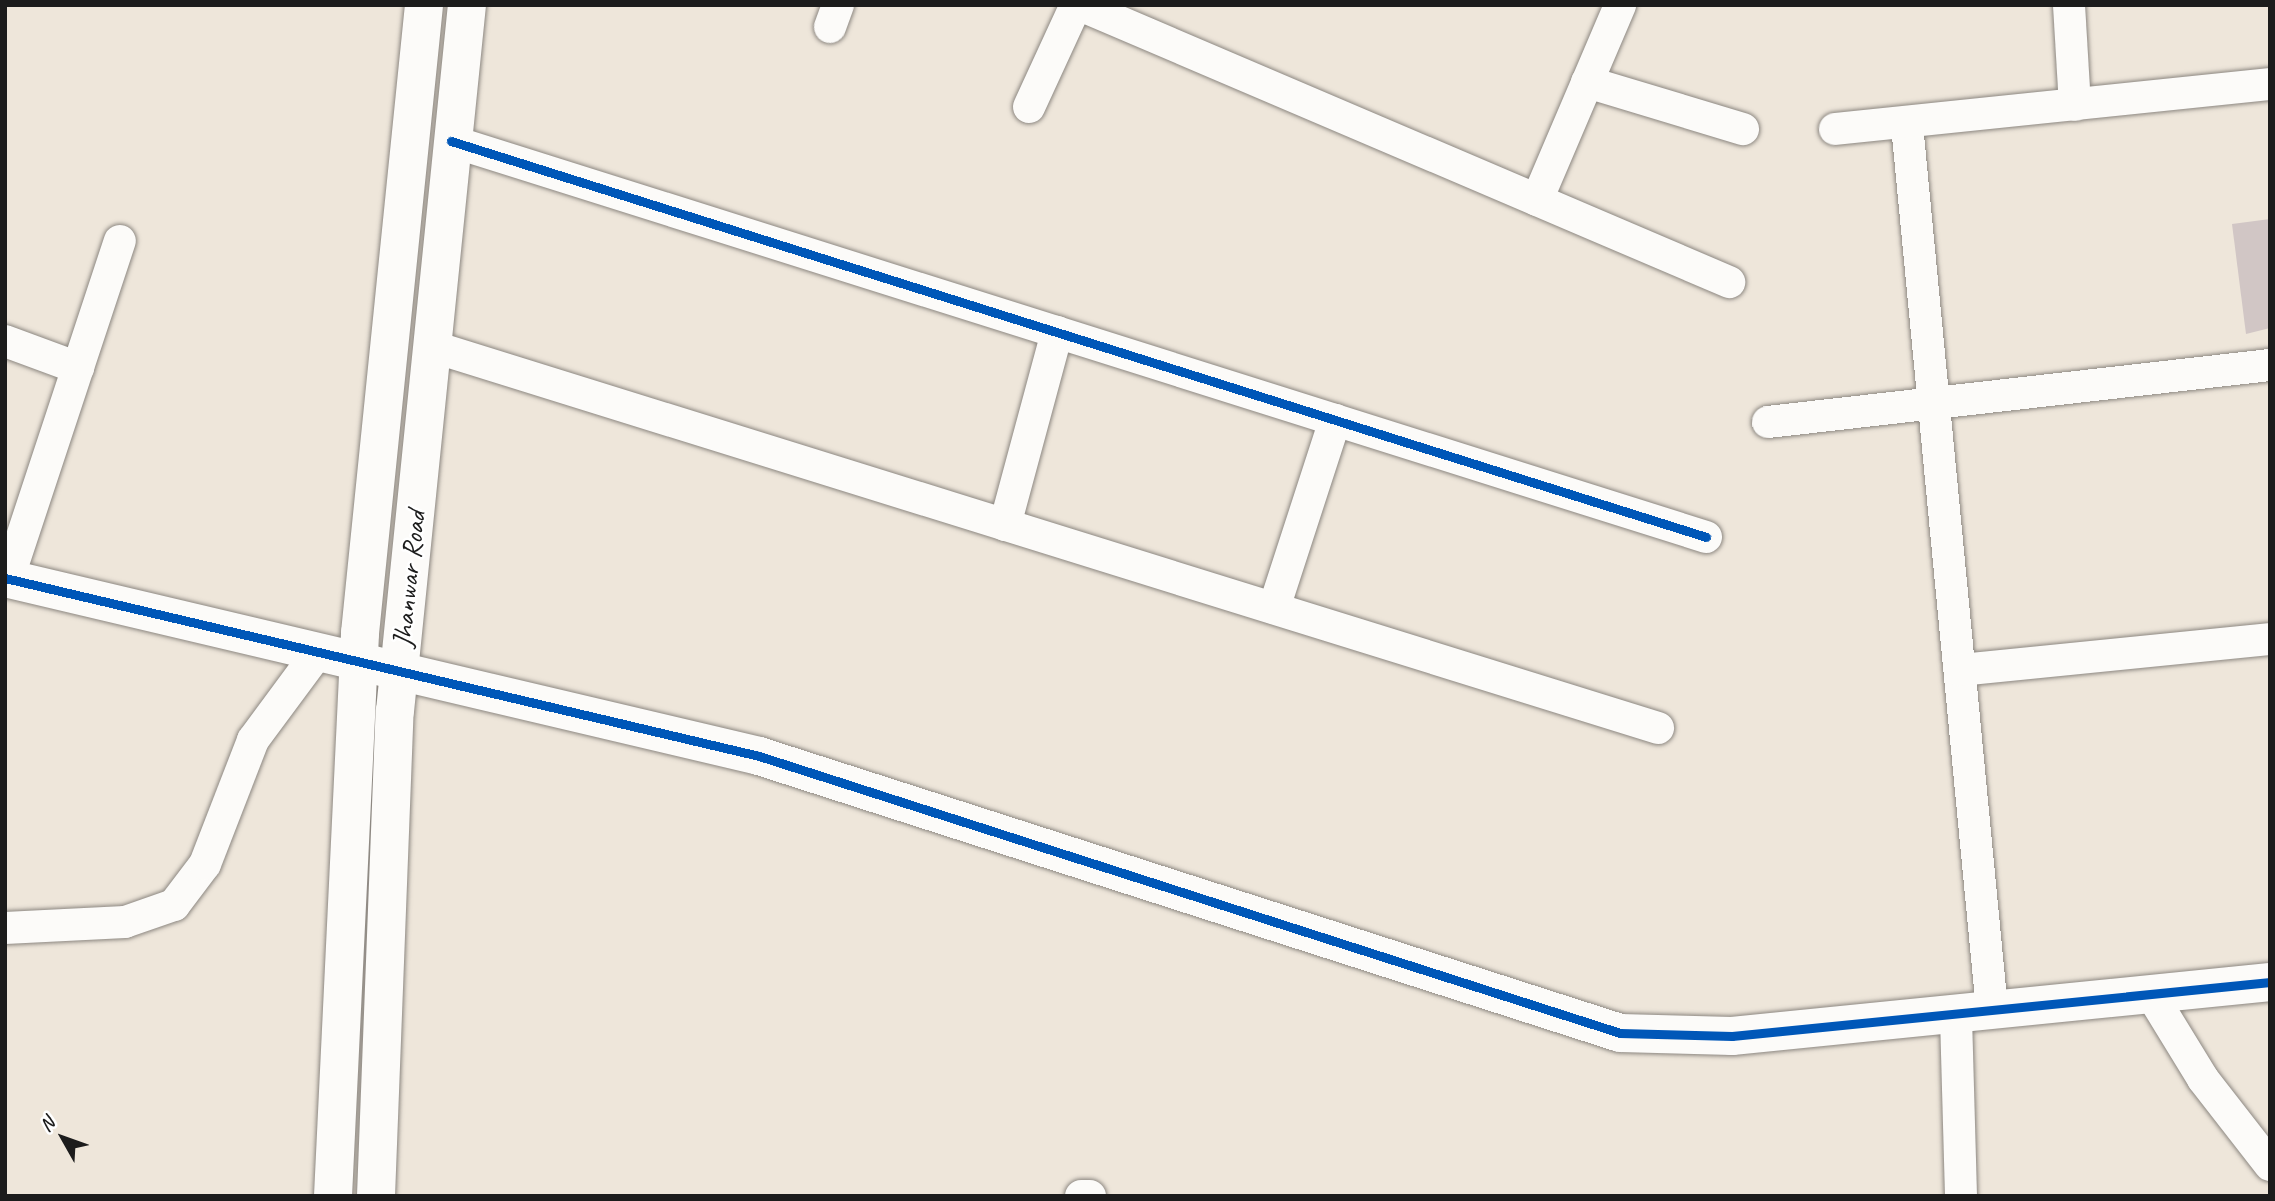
<!DOCTYPE html>
<html>
<head>
<meta charset="utf-8">
<style>
	body { margin:0 }
	#map { position:relative; width:2275px; height:1201px; overflow:hidden; background:#eee6da; font-family:Caveat,sans-serif }
	div>[style] { position:absolute }
	.building>* { inset:0; background:#d1c6c5 }
	.roads { filter:drop-shadow(0 0 2px #8c8781) drop-shadow(0 0 2px #8c8781) }
	.minor>* { height:32px; margin:-16px; padding:0 16px; transform-origin:16px; border-radius:16px; background:#fcfbf9 }
	.tertiary>* { height:38px; margin:-19px; padding:0 19px; transform-origin:19px; border-radius:19px; background:#fcfbf9 }
	.cycleway>* { height:9px; margin:-4.5px; padding:0 4.5px; transform-origin:4.5px; border-radius:4.5px; background:#0057b8 }
	span { translate:-50% -50%; white-space:nowrap; text-align:center; line-height:1.15; -webkit-text-stroke:5px #fff; paint-order:stroke }
	.street-label { font-size:28px; color:#1c1c1c }
	.frame { position:absolute; inset:0; border:7px solid #1c1c1c; pointer-events:none }
	.north { position:absolute; left:28px; top:1103px; width:70px; height:70px; -webkit-text-stroke:5px #fff; paint-order:stroke; rotate:310deg; font-size:19px; font-weight:700; line-height:28px; text-align:center; color:#1c1c1c }
	.north::after { content:''; display:block; margin:auto; width:24px; height:32px; background:#1c1c1c; clip-path:polygon(50% 0,100% 100%,50% 72%,0 100%) }
</style>
</head>
<body>
<div id="map">
	<div class="building">
		<div style="clip-path:polygon(2270px 219px,2270px 328px,2246px 334px,2232px 224px)"></div>
	</div>
	<div class="roads">
		<div class="minor">
			<div style="left:1080px;top:5px;width:706px;rotate:23.11deg"></div>
			<div style="left:2069px;top:5px;width:100px;rotate:86.6deg"></div>
			<div style="left:830px;top:27px;width:23px;rotate:-70deg"></div>
			<div style="left:1587px;top:82px;width:163px;rotate:16.8deg"></div>
			<div style="left:1029px;top:107px;width:112px;rotate:-65.3deg"></div>
			<div style="left:1907px;top:125px;width:889px;rotate:84.51deg"></div>
			<div style="left:1835px;top:129px;width:437px;rotate:-5.9deg"></div>
			<div style="left:451px;top:141px;width:1316px;rotate:17.51deg"></div>
			<div style="left:1537px;top:200px;width:212px;rotate:-66.9deg"></div>
			<div style="left:5px;top:341px;width:78px;rotate:20.3deg"></div>
			<div style="left:434px;top:347px;width:1282px;rotate:17.29deg"></div>
			<div style="left:1768px;top:422px;width:505px;rotate:-6.48deg"></div>
			<div style="left:1005px;top:525px;width:200px;rotate:-74.9deg"></div>
			<div style="left:8px;top:579px;width:356px;rotate:-71.7deg"></div>
			<div style="left:1274px;top:608px;width:198px;rotate:-72deg"></div>
			<div style="left:1960px;top:670px;width:312px;rotate:-5.7deg"></div>
			<div style="left:5px;top:928px;width:120px;rotate:-2.9deg"></div>
			<div style="left:125px;top:922px;width:52px;rotate:-19.1deg"></div>
			<div style="left:174px;top:905px;width:51px;rotate:-52.9deg"></div>
			<div style="left:205px;top:864px;width:133px;rotate:-68.8deg"></div>
			<div style="left:253px;top:740px;width:109px;rotate:-53.5deg"></div>
			<div style="left:2151px;top:994px;width:100px;rotate:58.5deg"></div>
			<div style="left:2203px;top:1079px;width:109px;rotate:52.1deg"></div>
			<div style="left:1956px;top:1017px;width:179px;rotate:88.4deg"></div>
			<div style="left:1081px;top:1196px;width:9px"></div>
		</div>
		<div class="tertiary">
			<div style="left:5px;top:578px;width:775px;rotate:13.28deg"></div>
			<div style="left:759px;top:756px;width:904px;rotate:17.83deg"></div>
			<div style="left:1620px;top:1033px;width:112px;rotate:1.5deg"></div>
			<div style="left:1732px;top:1036px;width:541px;rotate:-5.73deg"></div>
			<div style="left:333px;top:1196px;width:564px;rotate:-87.25deg"></div>
			<div style="left:360px;top:633px;width:631px;rotate:-84.18deg"></div>
			<div style="left:376px;top:1196px;width:485px;rotate:-87.8deg"></div>
			<div style="left:395px;top:711px;width:710px;rotate:-84.18deg"></div>
		</div>
	</div>
	<div class="cycleway">
		<div style="left:451px;top:141px;width:1316px;rotate:17.51deg"></div>
		<div style="left:5px;top:578px;width:775px;rotate:13.28deg"></div>
		<div style="left:759px;top:756px;width:904px;rotate:17.83deg"></div>
		<div style="left:1620px;top:1033px;width:112px;rotate:1.5deg"></div>
		<div style="left:1732px;top:1036px;width:541px;rotate:-5.73deg"></div>
	</div>
	<div class="street-label">
		<span style="left:409px;top:579px;rotate:-84deg">Jhanwar Road</span>
	</div>
	<div class="frame"></div>
	<div class="north">N</div>
</div>
</body>
</html>
